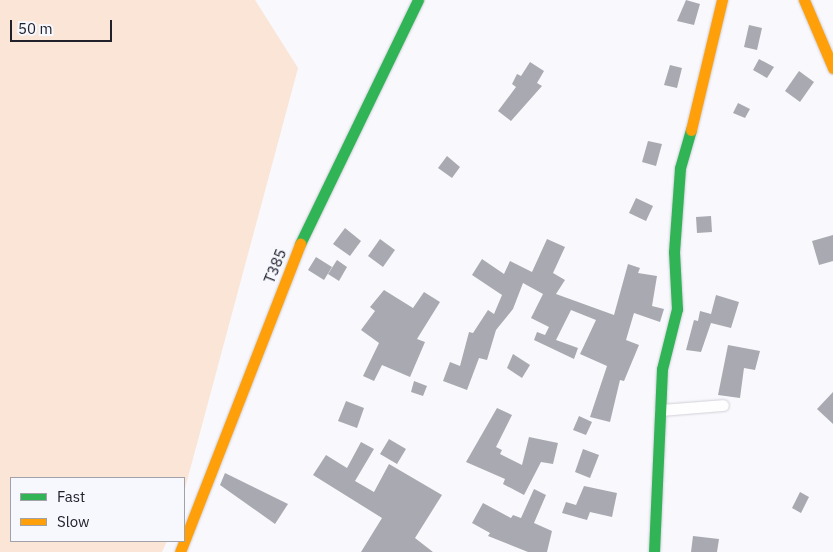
<!DOCTYPE html>
<html>
<head>
<meta charset="utf-8">
<style>
	body { margin:0 }
	#map { position:relative; width:833px; height:552px; overflow:hidden; background:#f8f8fd; font-family:"IBM Plex Sans",sans-serif }
	div>[style] { position:absolute }
	.green>* { inset:0; background:#fae5d6 }
	.building>* { inset:0; background:#a9a9b1 }
	.roads { filter:drop-shadow(0 0 1px #d0d0d8) drop-shadow(0 0 1px #d0d0d8) }
	.street>* { height:11px; margin:-5.5px; padding:0 5.5px; transform-origin:5.5px; border-radius:5.5px; background:#fefeff }
	.fast>* { height:11px; margin:-5.5px; padding:0 5.5px; transform-origin:5.5px; border-radius:5.5px; background:#30b455 }
	.slow>* { height:11px; margin:-5.5px; padding:0 5.5px; transform-origin:5.5px; border-radius:5.5px; background:#ff9f0a }
	span { translate:-50% -50%; white-space:nowrap; text-align:center; line-height:1.15; -webkit-text-stroke:5px #f7f7fe; paint-order:stroke }
	.street-label { font-size:15px; color:#21212c }
	.legend { position:absolute; left:10px; top:477px; width:175px; height:65px; box-sizing:border-box; background:#f7f7fe; border:1px solid #a1a1aa; margin:0; padding:6px 9px; list-style:none; font-size:15px; color:#21212c }
	.legend li { display:flex; align-items:center; gap:10px; height:25px }
	.legend b { width:25px; border:1px solid #a1a1aa }
	.scale { position:absolute; left:10px; top:20px; width:102px; height:22px; box-sizing:border-box; border:2px solid #21212c; border-top:0; padding-left:6px; font-size:15px; line-height:18px; white-space:nowrap; color:#21212c; -webkit-text-stroke:4px #f7f7fe; paint-order:stroke }
</style>
</head>
<body>
<div id="map">
	<div class="green">
		<div style="clip-path:polygon(0 0,255px 0,298px 68px,184px 492px,184px 478px,11px 478px,11px 541px,167px 541px,162px 552px,0 552px)"></div>
	</div>
	<div class="building">
		<div style="clip-path:polygon(686px 0,700px 4px,694px 25px,677px 21px)"></div>
		<div style="clip-path:polygon(749px 25px,762px 28px,757px 50px,744px 47px)"></div>
		<div style="clip-path:polygon(759px 59px,774px 67px,767px 78px,753px 70px)"></div>
		<div style="clip-path:polygon(530px 62px,544px 71px,537px 83px,542px 86px,511px 121px,498px 111px,516px 87px,512px 84px,517px 74px,521px 76px)"></div>
		<div style="clip-path:polygon(670px 65px,682px 68px,677px 88px,664px 85px)"></div>
		<div style="clip-path:polygon(799px 71px,814px 82px,800px 102px,785px 91px)"></div>
		<div style="clip-path:polygon(738px 103px,750px 109px,745px 118px,733px 113px)"></div>
		<div style="clip-path:polygon(648px 141px,662px 144px,656px 166px,642px 162px)"></div>
		<div style="clip-path:polygon(447px 156px,460px 167px,452px 178px,438px 168px)"></div>
		<div style="clip-path:polygon(636px 198px,653px 206px,646px 221px,629px 213px)"></div>
		<div style="clip-path:polygon(711px 216px,712px 232px,697px 233px,696px 217px)"></div>
		<div style="clip-path:polygon(345px 228px,361px 241px,350px 256px,333px 244px)"></div>
		<div style="clip-path:polygon(833px 235px,833px 261px,819px 265px,812px 241px)"></div>
		<div style="clip-path:polygon(380px 239px,395px 250px,383px 267px,368px 256px)"></div>
		<div style="clip-path:polygon(547px 239px,565px 247px,553px 273px,565px 280px,556px 294px,614px 315px,628px 264px,640px 268px,638px 273px,657px 276px,652px 306px,664px 309px,660px 322px,634px 313px,626px 340px,639px 345px,624px 381px,620px 380px,610px 422px,590px 417px,607px 366px,580px 354px,596px 320px,571px 310px,556px 340px,578px 348px,574px 359px,534px 340px,537px 332px,545px 335px,549px 327px,531px 318px,543px 294px,523px 283px,513px 309px,496px 330px,487px 360px,479px 358px,467px 390px,443px 381px,450px 362px,460px 366px,469px 332px,473px 333px,488px 310px,494px 314px,502px 295px,472px 275px,482px 259px,504px 274px,510px 261px,532px 272px)"></div>
		<div style="clip-path:polygon(316px 257px,332px 267px,324px 280px,308px 270px)"></div>
		<div style="clip-path:polygon(337px 260px,347px 267px,339px 281px,328px 274px)"></div>
		<div style="clip-path:polygon(384px 290px,413px 308px,424px 292px,440px 302px,417px 339px,425px 342px,410px 377px,382px 365px,374px 381px,363px 376px,379px 343px,361px 330px,375px 311px,370px 307px)"></div>
		<div style="clip-path:polygon(716px 295px,739px 302px,731px 328px,711px 323px,701px 352px,686px 350px,694px 320px,698px 321px,700px 311px,711px 314px)"></div>
		<div style="clip-path:polygon(728px 345px,760px 351px,755px 370px,744px 368px,740px 398px,718px 395px)"></div>
		<div style="clip-path:polygon(513px 354px,530px 365px,522px 378px,507px 368px)"></div>
		<div style="clip-path:polygon(414px 381px,427px 386px,423px 396px,411px 392px)"></div>
		<div style="clip-path:polygon(833px 392px,833px 424px,817px 409px)"></div>
		<div style="clip-path:polygon(346px 401px,364px 408px,357px 428px,338px 421px)"></div>
		<div style="clip-path:polygon(497px 408px,512px 415px,496px 447px,502px 450px,500px 454px,522px 465px,529px 437px,558px 443px,553px 464px,541px 462px,524px 495px,503px 484px,505px 479px,466px 462px)"></div>
		<div style="clip-path:polygon(579px 416px,592px 422px,586px 435px,573px 430px)"></div>
		<div style="clip-path:polygon(389px 439px,406px 449px,397px 464px,380px 454px)"></div>
		<div style="clip-path:polygon(361px 442px,374px 449px,355px 481px,374px 492px,389px 464px,442px 495px,415px 538px,433px 552px,361px 552px,382px 518px,313px 475px,326px 455px,347px 468px)"></div>
		<div style="clip-path:polygon(583px 449px,599px 455px,590px 478px,575px 472px)"></div>
		<div style="clip-path:polygon(225px 473px,288px 504px,275px 524px,220px 485px)"></div>
		<div style="clip-path:polygon(584px 486px,617px 493px,612px 517px,590px 512px,587px 520px,562px 513px,566px 502px,576px 505px)"></div>
		<div style="clip-path:polygon(534px 489px,546px 495px,534px 523px,552px 531px,547px 552px,528px 552px,488px 536px,490px 533px,472px 523px,483px 503px,511px 518px,513px 515px,521px 518px)"></div>
		<div style="clip-path:polygon(800px 492px,809px 497px,801px 513px,792px 508px)"></div>
		<div style="clip-path:polygon(693px 536px,719px 539px,717px 552px,691px 552px)"></div>
	</div>
	<div class="roads">
		<div class="street">
			<div style="left:660px;top:410px;width:63px;rotate:-4.5deg"></div>
		</div>
		<div class="fast">
			<div style="left:300px;top:244px;width:271px;rotate:-64.2deg"></div>
			<div style="left:654px;top:552px;width:183px;rotate:-87.5deg"></div>
			<div style="left:662px;top:369px;width:62px;rotate:-76deg"></div>
			<div style="left:677px;top:309px;width:57px;rotate:-93deg"></div>
			<div style="left:674px;top:252px;width:84px;rotate:-85.9deg"></div>
			<div style="left:680px;top:168px;width:40px;rotate:-74deg"></div>
		</div>
		<div class="slow">
			<div style="left:804px;top:0;width:74px;rotate:66.9deg"></div>
			<div style="left:691px;top:130px;width:134px;rotate:-76.6deg"></div>
			<div style="left:180px;top:552px;width:331px;rotate:-68.7deg"></div>
		</div>
	</div>
	<div class="street-label">
		<span style="left:275px;top:266px;rotate:-68deg">T385</span>
	</div>
	<ul class="legend">
	<li><b style="height:6px;background:#30b455"></b>Fast</li>
	<li><b style="height:6px;background:#ff9f0a"></b>Slow</li>
	</ul>
	<div class="scale">50 m</div>
</div>
</body>
</html>
